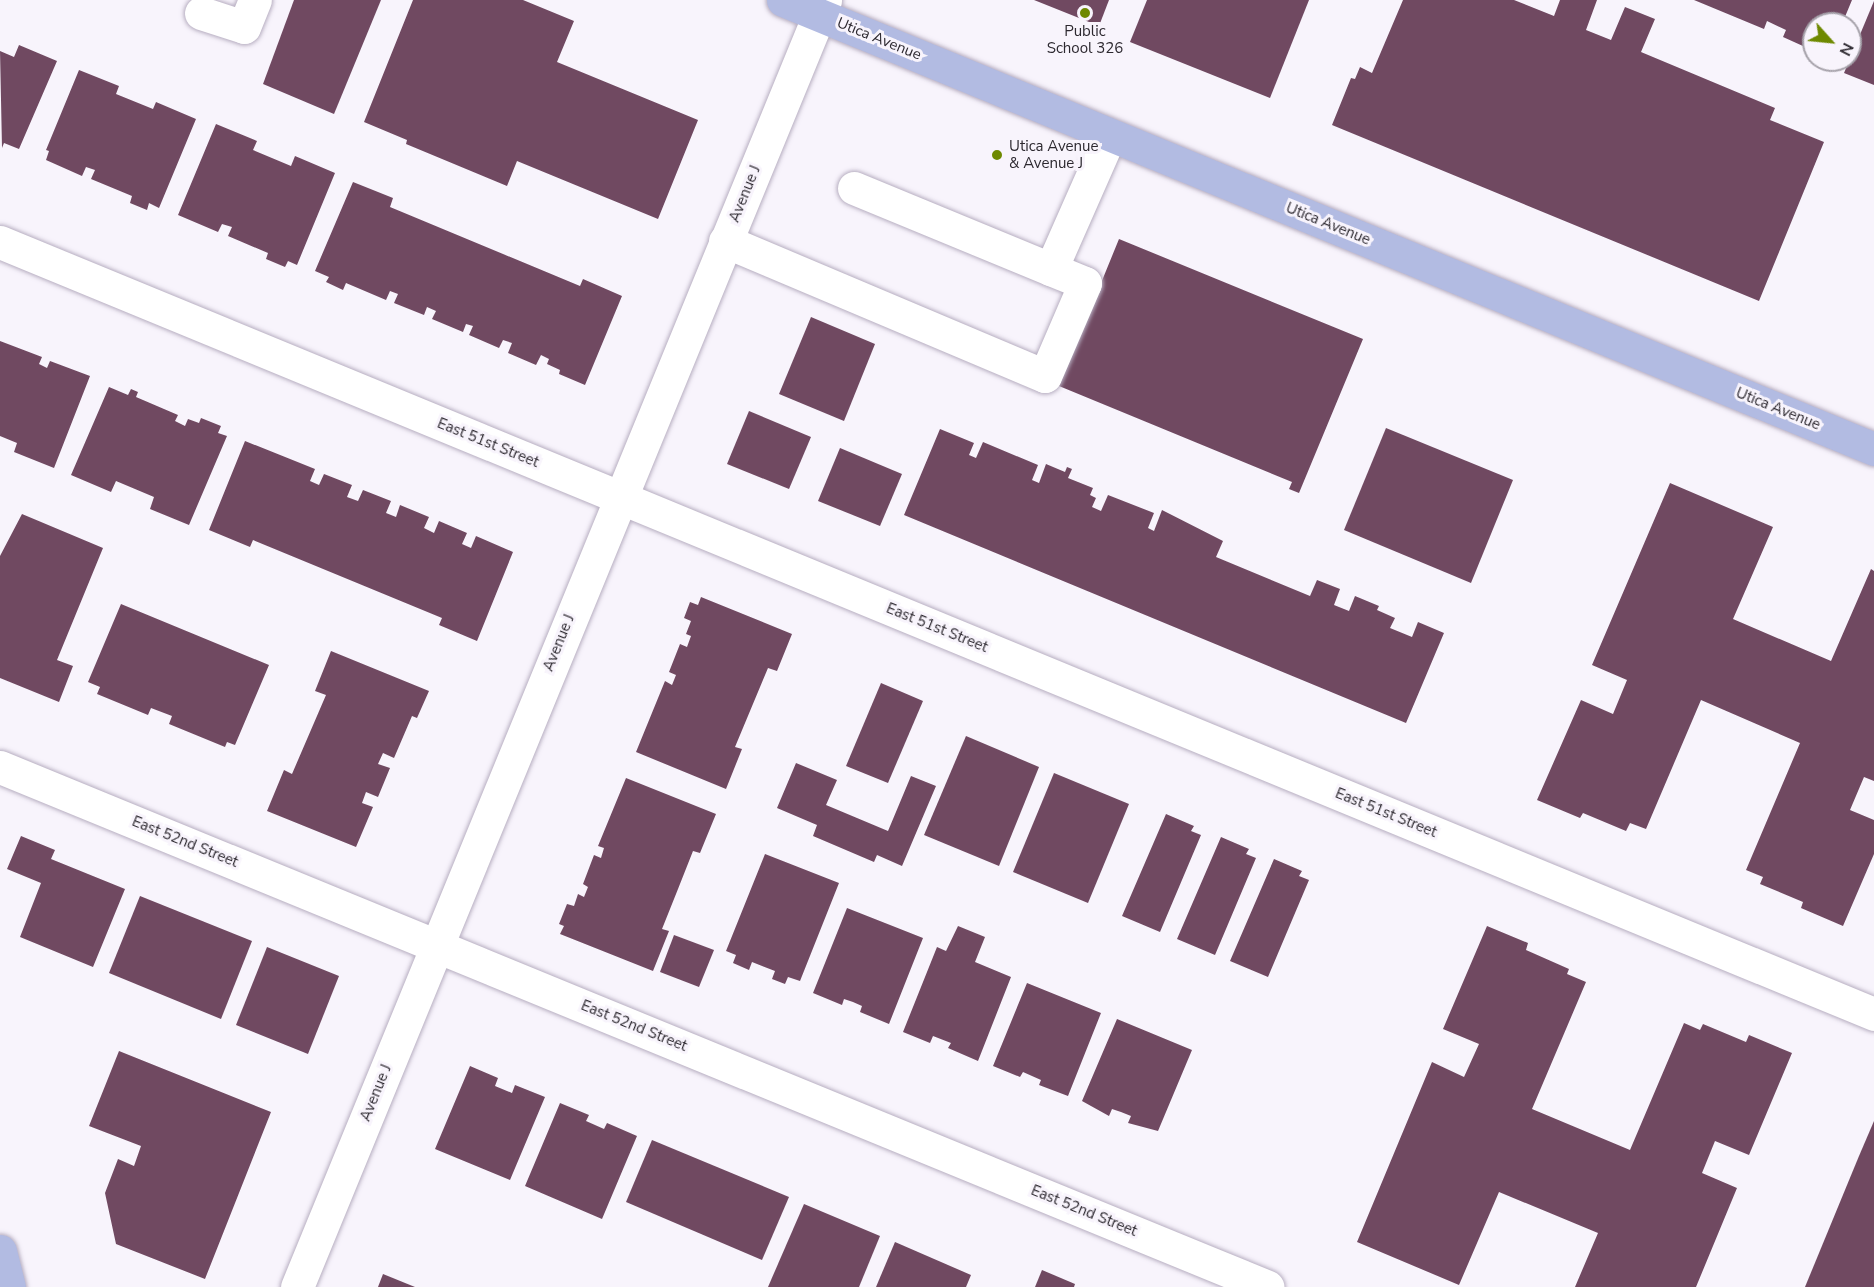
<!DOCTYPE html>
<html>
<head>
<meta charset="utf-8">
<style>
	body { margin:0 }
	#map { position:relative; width:1874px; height:1287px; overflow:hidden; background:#f8f4fc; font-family:"Nunito Sans",sans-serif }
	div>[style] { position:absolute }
	.building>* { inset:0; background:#704961 }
	.roads { filter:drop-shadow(0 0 2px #b7aec1) drop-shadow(0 0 2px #b7aec1) }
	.minor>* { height:33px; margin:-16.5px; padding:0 16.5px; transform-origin:16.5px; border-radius:16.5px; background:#fff }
	.major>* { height:33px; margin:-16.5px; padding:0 16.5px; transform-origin:16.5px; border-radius:16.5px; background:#b2bbe2 }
	.dots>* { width:16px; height:16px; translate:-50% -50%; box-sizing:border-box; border:3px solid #f8f4fc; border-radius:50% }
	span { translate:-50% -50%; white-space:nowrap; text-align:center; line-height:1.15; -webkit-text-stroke:6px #f8f4fc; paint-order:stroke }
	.poi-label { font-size:15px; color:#2c282f }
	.left { translate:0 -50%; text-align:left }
	.street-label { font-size:15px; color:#2c282f }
	.north { position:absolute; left:1802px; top:12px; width:60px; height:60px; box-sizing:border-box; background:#f8f4fc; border:2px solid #a6a2aa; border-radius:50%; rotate:117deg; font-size:16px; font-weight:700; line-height:24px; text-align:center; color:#2c282f }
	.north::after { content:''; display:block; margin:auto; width:21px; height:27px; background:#6e8900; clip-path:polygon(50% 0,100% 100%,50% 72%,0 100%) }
</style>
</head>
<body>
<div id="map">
	<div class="building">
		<div style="clip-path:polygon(294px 0,381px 0,334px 114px,263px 84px)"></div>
		<div style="clip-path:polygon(413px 0,523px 0,574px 21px,557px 62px,698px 120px,658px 219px,517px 161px,507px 186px,406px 144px,407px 140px,364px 122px)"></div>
		<div style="clip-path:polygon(1034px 0,1109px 0,1099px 26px)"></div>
		<div style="clip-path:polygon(1147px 0,1309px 0,1270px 98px,1130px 42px)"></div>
		<div style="clip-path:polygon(1403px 0,1514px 0,1554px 16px,1560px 0,1597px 0,1586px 30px,1611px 40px,1625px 7px,1655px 19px,1641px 52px,1775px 108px,1770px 120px,1824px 142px,1759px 301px,1332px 125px,1351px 78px,1355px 79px,1360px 67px,1372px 73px)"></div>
		<div style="clip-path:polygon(1694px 0,1852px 0,1842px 24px,1814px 24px,1814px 51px,1783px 37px,1786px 30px,1767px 21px,1764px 29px)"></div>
		<div style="clip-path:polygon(1874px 1px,1874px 85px,1844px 73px)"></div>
		<div style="clip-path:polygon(19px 45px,57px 61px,19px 149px,4px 143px,2px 148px,0 51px,14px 57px)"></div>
		<div style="clip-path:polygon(79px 70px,119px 86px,116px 94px,153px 109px,156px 102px,196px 119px,159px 208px,149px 203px,147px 210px,130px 203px,132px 196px,91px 179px,95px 170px,86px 167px,82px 176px,46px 160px,49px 151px,46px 150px)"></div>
		<div style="clip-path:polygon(216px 124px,257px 141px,253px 150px,291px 166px,295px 156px,335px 173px,297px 265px,288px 261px,285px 267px,266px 259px,268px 253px,228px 236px,232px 227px,222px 224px,218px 232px,178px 215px)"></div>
		<div style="clip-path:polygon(353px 182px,393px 198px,390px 207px,580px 286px,583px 279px,622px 296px,585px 385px,559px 374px,560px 370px,547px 364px,549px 359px,541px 355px,536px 365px,508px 353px,512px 343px,503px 340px,499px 348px,469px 335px,473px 326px,466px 324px,463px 332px,432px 319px,436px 311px,427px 307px,424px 315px,394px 303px,398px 294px,390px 291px,386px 300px,346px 283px,343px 290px,326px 282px,329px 277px,315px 271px)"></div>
		<div style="clip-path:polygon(1119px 239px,1363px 339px,1299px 493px,1289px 489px,1292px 482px,1059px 386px)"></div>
		<div style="clip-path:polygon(811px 317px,875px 344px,844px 421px,779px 394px)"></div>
		<div style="clip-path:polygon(0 341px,42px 357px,39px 364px,47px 368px,50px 361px,90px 376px,54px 468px,14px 452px,17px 443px,0 436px)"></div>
		<div style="clip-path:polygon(109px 387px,128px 395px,131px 389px,138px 392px,136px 397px,178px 415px,175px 421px,185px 426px,188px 419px,199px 423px,201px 418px,221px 426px,218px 433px,227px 436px,189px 525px,150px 509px,154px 497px,116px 481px,111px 492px,71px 475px)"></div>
		<div style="clip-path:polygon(749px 411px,811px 437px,789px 489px,727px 464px)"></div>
		<div style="clip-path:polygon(1386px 428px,1513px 480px,1471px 583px,1344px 530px)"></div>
		<div style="clip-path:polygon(940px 429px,974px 443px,969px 455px,976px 458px,983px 442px,1038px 465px,1032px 480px,1039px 483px,1046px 464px,1065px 472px,1067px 467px,1072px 469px,1068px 478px,1093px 488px,1090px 495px,1096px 498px,1092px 507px,1101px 511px,1108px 495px,1154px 513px,1148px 528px,1154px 531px,1162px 510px,1223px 541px,1216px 557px,1310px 596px,1317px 580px,1340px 589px,1334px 605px,1349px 611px,1355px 596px,1379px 606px,1377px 610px,1395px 618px,1390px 628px,1412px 637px,1418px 622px,1444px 633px,1406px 723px,904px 515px)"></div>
		<div style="clip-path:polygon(245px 441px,315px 469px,310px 481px,319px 485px,324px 474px,352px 485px,347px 497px,358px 501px,363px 490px,391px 501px,386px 513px,396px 517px,400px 505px,429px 517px,424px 528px,434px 533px,439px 521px,467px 533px,462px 544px,471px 548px,476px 536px,513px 552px,477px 641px,439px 625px,442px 618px,253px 540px,250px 547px,209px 530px)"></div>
		<div style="clip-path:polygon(840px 448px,902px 474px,880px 526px,818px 501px)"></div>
		<div style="clip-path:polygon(1670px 483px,1773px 527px,1733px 619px,1831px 661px,1871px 569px,1874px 571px,1874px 781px,1864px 777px,1850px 810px,1874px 820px,1874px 854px,1843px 926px,1801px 908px,1803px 902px,1760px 884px,1763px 877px,1746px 870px,1800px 743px,1701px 700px,1646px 829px,1630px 823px,1626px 831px,1583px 813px,1580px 818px,1537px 800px,1581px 700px,1613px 714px,1627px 680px,1592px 665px)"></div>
		<div style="clip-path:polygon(22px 514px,103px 548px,57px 660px,73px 666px,59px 702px,0 678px,0 556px)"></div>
		<div style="clip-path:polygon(701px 597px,792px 634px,777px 671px,768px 668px,735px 747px,742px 749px,726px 789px,636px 752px,665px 681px,672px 685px,676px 675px,669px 672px,680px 644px,687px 647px,691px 636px,686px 634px,691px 621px,684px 618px,690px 602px,698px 605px)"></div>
		<div style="clip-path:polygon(121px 604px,269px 665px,235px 745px,227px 742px,225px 747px,169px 724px,172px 716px,151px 708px,148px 715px,97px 694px,100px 687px,88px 682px)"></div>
		<div style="clip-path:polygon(331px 651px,429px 691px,417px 718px,412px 716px,394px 758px,383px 753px,378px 764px,390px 768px,378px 797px,366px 792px,362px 803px,373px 807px,356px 847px,267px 811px,284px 770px,292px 774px,326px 695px,315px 691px)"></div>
		<div style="clip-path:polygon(881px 683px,923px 701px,888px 783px,846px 766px)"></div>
		<div style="clip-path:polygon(966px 736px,1039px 767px,999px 866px,924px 835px)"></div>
		<div style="clip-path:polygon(796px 763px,837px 780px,826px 805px,888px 831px,911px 776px,936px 786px,902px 866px,877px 855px,874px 862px,813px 836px,817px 825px,777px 808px)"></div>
		<div style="clip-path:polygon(1054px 773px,1129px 804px,1088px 903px,1013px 872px)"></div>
		<div style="clip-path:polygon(626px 778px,716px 814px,700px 853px,693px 851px,678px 889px,662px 929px,669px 931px,653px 971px,560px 934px,564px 926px,559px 924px,567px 904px,574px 906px,578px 894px,584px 897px,588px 887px,583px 884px,594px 855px,601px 858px,604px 848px,598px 846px)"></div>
		<div style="clip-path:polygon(1166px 814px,1194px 826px,1191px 831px,1201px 835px,1160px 932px,1122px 916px)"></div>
		<div style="clip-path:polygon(21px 836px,55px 850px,51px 859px,125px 889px,93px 967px,20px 937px,41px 883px,7px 869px)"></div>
		<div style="clip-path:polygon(1221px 837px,1249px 849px,1246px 854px,1256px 858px,1215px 955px,1177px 939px)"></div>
		<div style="clip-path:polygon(765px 854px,839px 883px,800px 981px,788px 977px,785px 984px,772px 979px,775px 971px,752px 962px,749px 970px,733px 963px,736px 955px,726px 951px)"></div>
		<div style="clip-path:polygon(1274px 859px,1302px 871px,1299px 876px,1309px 880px,1268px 977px,1230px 961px)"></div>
		<div style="clip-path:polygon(140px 896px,252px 941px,221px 1019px,109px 973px)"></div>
		<div style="clip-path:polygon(847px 908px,923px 938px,889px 1024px,860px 1012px,862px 1006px,853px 1002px,844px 999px,842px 1005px,813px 993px)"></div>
		<div style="clip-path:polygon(958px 926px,985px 937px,975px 962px,1011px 977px,978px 1061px,948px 1048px,951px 1043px,933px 1036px,930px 1043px,903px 1032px,937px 947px,946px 951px)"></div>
		<div style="clip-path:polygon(1487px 926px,1528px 943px,1526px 950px,1569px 969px,1567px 974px,1586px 982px,1532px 1109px,1630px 1150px,1684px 1023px,1700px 1030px,1703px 1024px,1746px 1042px,1749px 1035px,1792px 1053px,1749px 1155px,1715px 1141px,1702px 1173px,1737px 1188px,1696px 1287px,1575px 1287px,1598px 1233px,1499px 1192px,1459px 1285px,1357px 1242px,1432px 1062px,1464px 1077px,1479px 1044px,1443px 1029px)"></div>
		<div style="clip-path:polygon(674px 935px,714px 950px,699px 987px,660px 972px)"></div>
		<div style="clip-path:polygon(267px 947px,339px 976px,308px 1054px,236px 1025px)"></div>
		<div style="clip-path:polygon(1027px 983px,1101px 1013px,1068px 1096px,1039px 1085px,1041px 1080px,1023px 1072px,1020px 1077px,993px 1066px)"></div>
		<div style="clip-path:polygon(1117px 1019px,1192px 1050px,1158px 1131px,1128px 1123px,1131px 1116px,1121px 1112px,1112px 1109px,1109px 1116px,1082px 1101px)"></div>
		<div style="clip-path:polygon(119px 1051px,271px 1112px,205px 1279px,116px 1244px,105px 1193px,118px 1159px,134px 1166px,141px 1146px,89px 1126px)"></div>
		<div style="clip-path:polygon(470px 1066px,498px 1078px,495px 1086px,512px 1093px,515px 1085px,545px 1097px,510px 1180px,435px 1149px)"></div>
		<div style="clip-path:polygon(560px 1103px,589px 1115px,586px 1121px,604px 1129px,607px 1123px,637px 1136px,602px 1219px,525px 1186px)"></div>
		<div style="clip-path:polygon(1874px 1121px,1874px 1287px,1805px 1287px,1859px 1156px)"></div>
		<div style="clip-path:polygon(652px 1140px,789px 1197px,762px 1260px,626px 1202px)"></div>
		<div style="clip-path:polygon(804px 1204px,880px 1236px,859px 1287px,768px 1287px)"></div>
		<div style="clip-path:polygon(895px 1242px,971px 1275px,966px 1287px,876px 1287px)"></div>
		<div style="clip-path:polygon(1042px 1270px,1075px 1284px,1074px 1287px,1035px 1287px)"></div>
		<div style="clip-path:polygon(383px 1274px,415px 1287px,378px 1287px)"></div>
	</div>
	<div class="roads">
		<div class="minor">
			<div style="left:201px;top:13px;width:45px;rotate:18deg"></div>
			<div style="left:244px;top:27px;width:29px;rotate:-68deg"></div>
			<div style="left:854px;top:188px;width:213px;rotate:22.4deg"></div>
			<div style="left:1051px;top:269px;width:146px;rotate:-66.2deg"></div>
			<div style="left:725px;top:241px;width:347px;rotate:22.9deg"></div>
			<div style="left:1045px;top:376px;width:101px;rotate:-66.7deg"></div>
			<div style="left:1085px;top:283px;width:37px;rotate:-158deg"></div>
			<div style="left:0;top:242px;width:2027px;rotate:22.39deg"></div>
			<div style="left:0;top:767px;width:1370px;rotate:22.3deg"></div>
			<div style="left:297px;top:1287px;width:1391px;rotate:-67.69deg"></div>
		</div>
		<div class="major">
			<div style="left:783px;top:0;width:1180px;rotate:22.37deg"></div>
			<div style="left:0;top:1251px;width:37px;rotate:76deg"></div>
		</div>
	</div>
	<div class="dots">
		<div style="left:1085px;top:13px;background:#6e8900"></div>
		<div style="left:997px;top:155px;background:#6e8900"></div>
	</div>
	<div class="poi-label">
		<span style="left:1085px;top:40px">Public<br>School 326</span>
		<span class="left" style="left:1009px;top:155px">Utica Avenue<br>&amp; Avenue J</span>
	</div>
	<div class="street-label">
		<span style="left:879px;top:39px;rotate:22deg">Utica Avenue</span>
		<span style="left:745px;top:194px;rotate:-68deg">Avenue J</span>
		<span style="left:1328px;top:224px;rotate:22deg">Utica Avenue</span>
		<span style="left:1778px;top:409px;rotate:22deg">Utica Avenue</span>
		<span style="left:488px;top:443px;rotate:22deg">East 51st Street</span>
		<span style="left:937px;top:628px;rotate:22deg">East 51st Street</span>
		<span style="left:559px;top:643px;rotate:-68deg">Avenue J</span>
		<span style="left:1386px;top:813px;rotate:22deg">East 51st Street</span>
		<span style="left:185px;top:842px;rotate:22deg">East 52nd Street</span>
		<span style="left:634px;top:1026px;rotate:22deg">East 52nd Street</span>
		<span style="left:376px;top:1093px;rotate:-68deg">Avenue J</span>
		<span style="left:1084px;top:1211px;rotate:22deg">East 52nd Street</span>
	</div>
	<div class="north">N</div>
</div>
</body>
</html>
